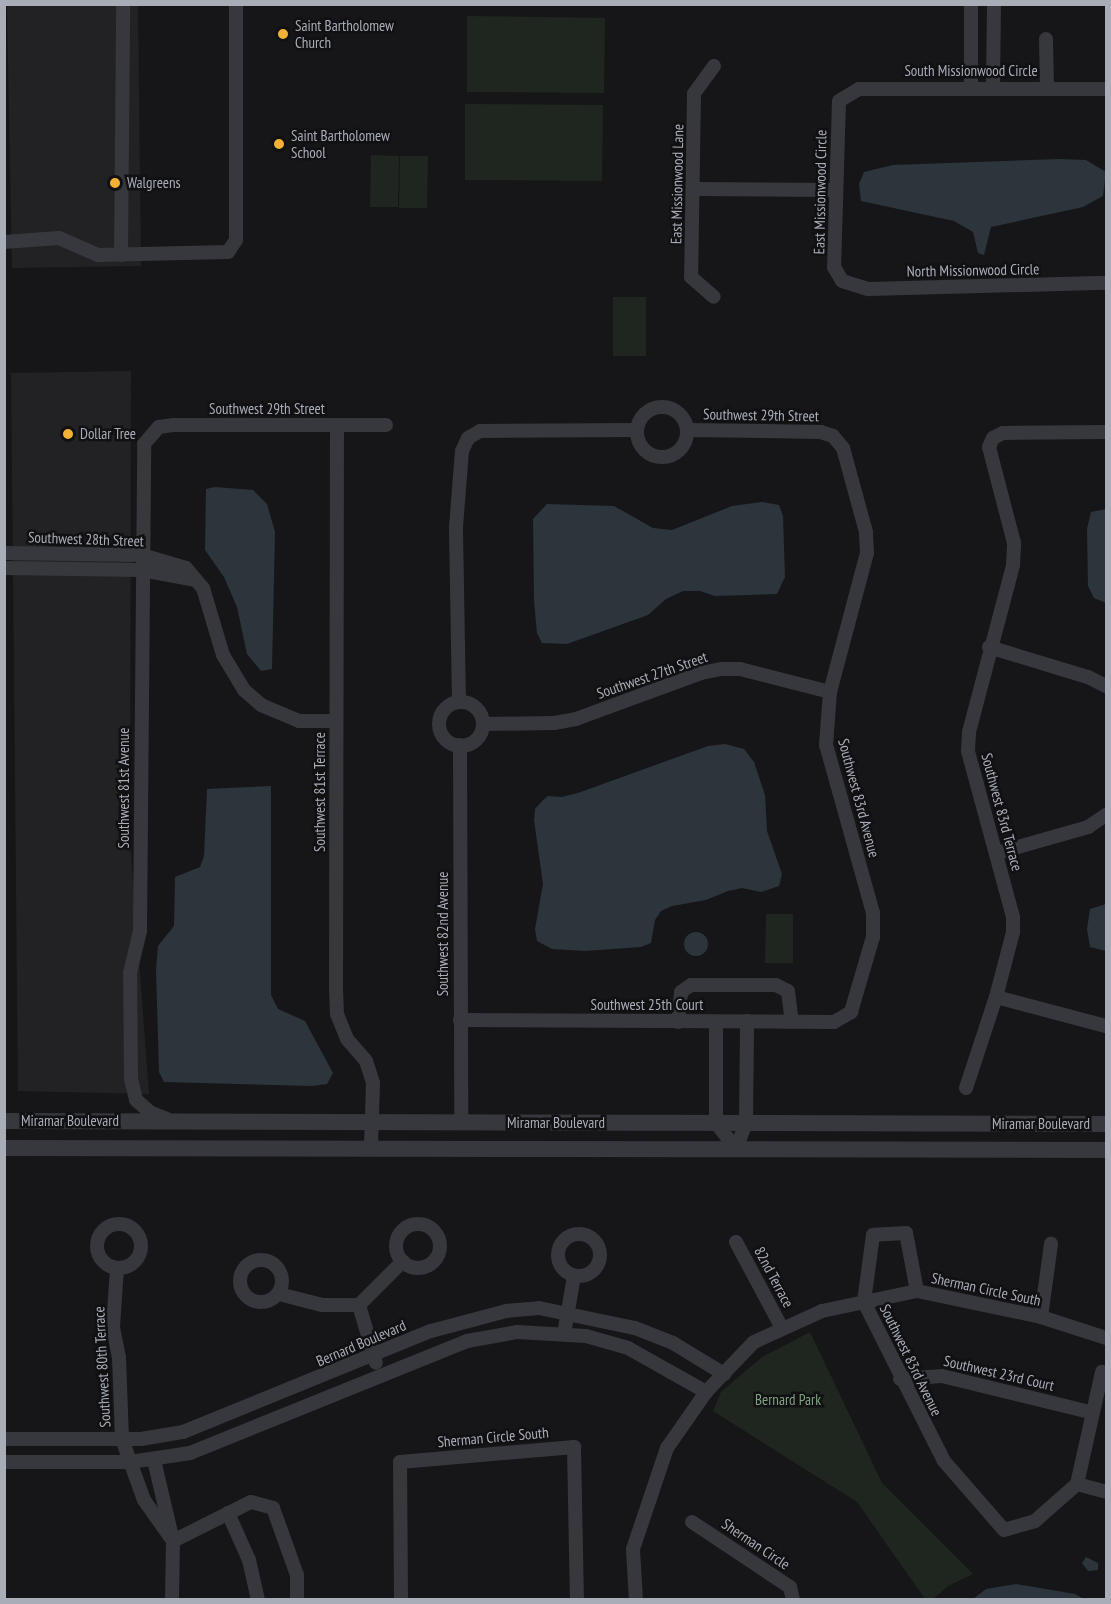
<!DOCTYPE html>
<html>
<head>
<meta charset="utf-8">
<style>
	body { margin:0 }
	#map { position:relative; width:1111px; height:1604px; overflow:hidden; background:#161618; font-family:"PT Sans Narrow",sans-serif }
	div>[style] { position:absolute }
	.built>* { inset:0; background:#222225 }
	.green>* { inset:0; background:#1e261f }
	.water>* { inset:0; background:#2c353c }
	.round { border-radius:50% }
	.minor>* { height:14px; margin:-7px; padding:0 7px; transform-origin:7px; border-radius:7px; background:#37383d }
	.minor>.ring { margin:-7px; padding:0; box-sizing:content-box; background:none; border:14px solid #37383d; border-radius:50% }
	.tertiary>* { height:16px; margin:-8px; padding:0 8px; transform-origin:8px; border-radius:8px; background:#37383d }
	.dots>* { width:16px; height:16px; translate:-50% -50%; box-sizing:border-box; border:3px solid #111113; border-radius:50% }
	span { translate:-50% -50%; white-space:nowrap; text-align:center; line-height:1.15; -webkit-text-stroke:5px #111113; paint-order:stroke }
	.poi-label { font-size:15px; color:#a8adb8 }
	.left { translate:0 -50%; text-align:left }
	.street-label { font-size:15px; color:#a8adb8 }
	.park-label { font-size:15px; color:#7fa381 }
	.frame { position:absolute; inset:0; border:6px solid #a8adb8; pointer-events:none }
</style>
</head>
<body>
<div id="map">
	<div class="built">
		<div style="clip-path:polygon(7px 5px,138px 5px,141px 266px,12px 268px)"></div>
		<div style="clip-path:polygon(131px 371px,130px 841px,149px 1094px,18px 1091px,11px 373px)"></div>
	</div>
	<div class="green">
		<div style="clip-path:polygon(467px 16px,605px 18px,604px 93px,467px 92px)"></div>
		<div style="clip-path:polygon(465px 104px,603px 105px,602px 181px,465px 180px)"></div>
		<div style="clip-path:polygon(371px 155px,399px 156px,398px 207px,370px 207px)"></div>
		<div style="clip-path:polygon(400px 156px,428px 156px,427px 208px,399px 208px)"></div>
		<div style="clip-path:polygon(613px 297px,646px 297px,646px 356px,613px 356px)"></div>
		<div style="clip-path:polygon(766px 914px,793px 914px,793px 963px,765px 963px)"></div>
		<div style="clip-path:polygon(810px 1332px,882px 1483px,973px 1574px,948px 1586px,933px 1599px,925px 1599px,857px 1502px,713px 1411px,721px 1392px,762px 1357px)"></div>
	</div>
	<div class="water">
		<div style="clip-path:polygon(1060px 159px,1086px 160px,1106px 172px,1103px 196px,1083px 207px,991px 227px,984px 255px,978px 253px,973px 232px,954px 221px,861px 201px,859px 184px,864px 172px,893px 165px)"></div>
		<div style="clip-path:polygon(215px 487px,253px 490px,267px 504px,275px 532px,272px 669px,261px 671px,247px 654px,237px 607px,224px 577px,205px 550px,206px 489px)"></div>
		<div style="clip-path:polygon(762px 502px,779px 505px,783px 516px,785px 577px,777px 594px,715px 596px,700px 591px,683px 591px,666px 599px,648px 615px,567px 644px,542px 643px,537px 633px,534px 601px,533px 519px,547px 504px,614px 506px,653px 528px,672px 530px,732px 506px)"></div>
		<div style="clip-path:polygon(1106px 509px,1106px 603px,1094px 598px,1088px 586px,1087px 529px,1091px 512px)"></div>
		<div style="clip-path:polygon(725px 744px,744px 749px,754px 762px,765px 795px,767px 831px,782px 874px,779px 886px,761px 892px,742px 888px,728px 891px,706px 900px,672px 906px,661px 911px,655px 920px,651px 943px,641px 947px,585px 951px,552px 949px,537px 941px,535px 929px,543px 884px,534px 820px,535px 809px,543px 800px,548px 796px,562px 797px,578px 793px,708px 746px)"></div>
		<div style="clip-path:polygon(271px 786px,271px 995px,278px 1009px,305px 1021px,333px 1073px,327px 1084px,312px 1086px,164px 1082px,159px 1072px,156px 970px,158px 946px,174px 926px,175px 877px,200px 867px,204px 856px,207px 789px)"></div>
		<div style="clip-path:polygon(1106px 904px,1106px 951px,1090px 947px,1087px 929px,1090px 909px)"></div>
		<div class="round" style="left:684px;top:932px;width:24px;height:24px"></div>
		<div style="clip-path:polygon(1086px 1557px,1098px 1563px,1098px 1570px,1088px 1571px,1082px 1563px)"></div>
		<div style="clip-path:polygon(1016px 1584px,1075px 1594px,1084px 1599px,973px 1599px,986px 1589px)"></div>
	</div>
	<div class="minor">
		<div style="left:971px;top:4px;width:83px;rotate:90deg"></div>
		<div style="left:1046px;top:39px;width:48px;rotate:88.8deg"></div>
		<div style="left:714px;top:66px;width:34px;rotate:126deg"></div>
		<div style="left:694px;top:94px;width:183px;rotate:90.9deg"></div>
		<div style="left:691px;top:277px;width:30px;rotate:41deg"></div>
		<div style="left:993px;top:87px;width:83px;rotate:-89.3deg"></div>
		<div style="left:1106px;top:89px;width:247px;rotate:180deg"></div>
		<div style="left:859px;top:89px;width:23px;rotate:149deg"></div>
		<div style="left:839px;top:101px;width:166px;rotate:91.7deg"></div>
		<div style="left:834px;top:267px;width:16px;rotate:60deg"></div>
		<div style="left:842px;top:281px;width:28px;rotate:17deg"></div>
		<div style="left:869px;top:289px;width:237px;rotate:-1.5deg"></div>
		<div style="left:695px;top:189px;width:140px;rotate:0.4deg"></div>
		<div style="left:4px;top:242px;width:55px;rotate:-4.2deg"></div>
		<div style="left:59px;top:238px;width:43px;rotate:23.6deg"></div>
		<div style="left:98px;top:255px;width:130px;rotate:-1.3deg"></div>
		<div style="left:228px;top:252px;width:14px;rotate:-56deg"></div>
		<div style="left:236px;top:240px;width:236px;rotate:-90deg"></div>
		<div style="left:121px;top:255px;width:251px;rotate:-89.5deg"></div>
		<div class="ring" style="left:637px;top:407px;width:36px;height:36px"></div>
		<div style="left:337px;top:426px;width:561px;rotate:90.1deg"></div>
		<div style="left:336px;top:987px;width:27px;rotate:88deg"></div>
		<div style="left:337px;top:1014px;width:27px;rotate:68deg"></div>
		<div style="left:347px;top:1039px;width:29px;rotate:49deg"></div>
		<div style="left:366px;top:1061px;width:23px;rotate:72deg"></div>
		<div style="left:373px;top:1083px;width:65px;rotate:91.8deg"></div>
		<div style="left:4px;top:553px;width:138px;rotate:0.8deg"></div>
		<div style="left:142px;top:555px;width:46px;rotate:16.5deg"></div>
		<div style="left:186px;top:568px;width:26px;rotate:50deg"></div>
		<div style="left:203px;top:588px;width:70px;rotate:73.4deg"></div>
		<div style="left:223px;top:655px;width:41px;rotate:59deg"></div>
		<div style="left:244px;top:690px;width:23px;rotate:41deg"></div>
		<div style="left:261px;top:705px;width:41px;rotate:22.8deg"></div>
		<div style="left:299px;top:721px;width:37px"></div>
		<div style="left:4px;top:568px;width:138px;rotate:0.8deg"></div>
		<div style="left:142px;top:570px;width:55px;rotate:10.5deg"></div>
		<div style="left:989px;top:647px;width:103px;rotate:16.9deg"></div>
		<div style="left:1088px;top:677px;width:20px;rotate:27deg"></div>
		<div style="left:459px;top:702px;width:175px;rotate:-91deg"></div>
		<div style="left:456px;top:527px;width:76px;rotate:-85.5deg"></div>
		<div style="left:462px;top:451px;width:14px;rotate:-65deg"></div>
		<div style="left:468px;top:438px;width:14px;rotate:-30deg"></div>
		<div style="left:480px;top:431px;width:157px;rotate:-0.4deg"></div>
		<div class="ring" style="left:439px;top:702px;width:30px;height:30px"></div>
		<div style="left:483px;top:724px;width:71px;rotate:-0.8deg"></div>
		<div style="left:554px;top:723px;width:22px;rotate:-10deg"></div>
		<div style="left:576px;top:719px;width:133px;rotate:-20.2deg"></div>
		<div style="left:701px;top:673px;width:21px;rotate:-11deg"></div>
		<div style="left:722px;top:669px;width:18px"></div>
		<div style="left:740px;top:669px;width:93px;rotate:14.3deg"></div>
		<div style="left:460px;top:745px;width:377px;rotate:89.8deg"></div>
		<div style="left:997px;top:853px;width:95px;rotate:-15.9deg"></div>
		<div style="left:1088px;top:827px;width:22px;rotate:-34deg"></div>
		<div style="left:996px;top:997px;width:114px;rotate:14.8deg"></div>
		<div style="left:460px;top:1020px;width:374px;rotate:0.3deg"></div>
		<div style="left:834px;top:1022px;width:20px;rotate:-30deg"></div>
		<div style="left:851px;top:1012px;width:78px;rotate:-73.7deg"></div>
		<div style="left:873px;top:937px;width:24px;rotate:-90deg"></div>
		<div style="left:873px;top:913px;width:174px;rotate:-105.6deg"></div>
		<div style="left:826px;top:745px;width:53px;rotate:-85.7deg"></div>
		<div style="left:830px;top:692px;width:144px;rotate:-75.1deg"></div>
		<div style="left:867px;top:553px;width:21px;rotate:-93deg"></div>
		<div style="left:866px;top:532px;width:87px;rotate:-105.3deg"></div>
		<div style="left:843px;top:448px;width:16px;rotate:-130deg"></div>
		<div style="left:833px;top:436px;width:13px;rotate:-162deg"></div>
		<div style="left:821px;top:432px;width:134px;rotate:-179.1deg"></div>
		<div style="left:678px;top:1022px;width:30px;rotate:-84deg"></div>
		<div style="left:681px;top:992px;width:12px;rotate:-35deg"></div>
		<div style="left:691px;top:985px;width:85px"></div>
		<div style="left:776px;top:985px;width:13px;rotate:27deg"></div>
		<div style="left:788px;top:991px;width:31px;rotate:83deg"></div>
		<div style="left:716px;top:1022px;width:101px;rotate:90deg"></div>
		<div style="left:716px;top:1123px;width:33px;rotate:52deg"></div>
		<div style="left:736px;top:1149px;width:28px;rotate:-69deg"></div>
		<div style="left:746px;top:1123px;width:102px;rotate:-89.4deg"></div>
		<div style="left:966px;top:1088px;width:96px;rotate:-71.8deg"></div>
		<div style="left:996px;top:997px;width:67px;rotate:-75.3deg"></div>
		<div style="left:1013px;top:932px;width:15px;rotate:-90deg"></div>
		<div style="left:1013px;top:917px;width:172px;rotate:-105.2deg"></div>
		<div style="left:968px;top:751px;width:19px;rotate:-87deg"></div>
		<div style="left:969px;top:732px;width:173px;rotate:-75.2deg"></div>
		<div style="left:1013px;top:565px;width:22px;rotate:-87deg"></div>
		<div style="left:1014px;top:543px;width:99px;rotate:-104.6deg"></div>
		<div style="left:989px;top:447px;width:10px;rotate:-66deg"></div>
		<div style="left:993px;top:438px;width:11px;rotate:-27deg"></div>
		<div style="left:1003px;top:433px;width:103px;rotate:-0.6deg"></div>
		<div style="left:167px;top:1119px;width:17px;rotate:-159deg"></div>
		<div style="left:151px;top:1113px;width:20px;rotate:-139deg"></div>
		<div style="left:136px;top:1100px;width:23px;rotate:-103deg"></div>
		<div style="left:131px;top:1078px;width:105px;rotate:-90.5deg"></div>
		<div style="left:130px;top:973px;width:43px;rotate:-76.6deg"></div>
		<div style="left:140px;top:931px;width:487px;rotate:-89.5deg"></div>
		<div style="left:144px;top:444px;width:23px;rotate:-49deg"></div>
		<div style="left:159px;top:427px;width:15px;rotate:-8deg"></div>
		<div style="left:174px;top:425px;width:212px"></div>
		<div class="ring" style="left:396px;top:1224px;width:30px;height:30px"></div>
		<div class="ring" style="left:97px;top:1224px;width:30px;height:30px"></div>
		<div class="ring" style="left:558px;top:1234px;width:28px;height:28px"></div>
		<div style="left:736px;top:1242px;width:98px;rotate:61.9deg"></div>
		<div class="ring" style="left:240px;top:1260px;width:28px;height:28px"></div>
		<div style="left:117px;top:1268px;width:59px;rotate:93.9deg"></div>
		<div style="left:113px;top:1327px;width:31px;rotate:79deg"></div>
		<div style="left:119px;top:1357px;width:82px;rotate:87.9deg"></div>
		<div style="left:122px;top:1439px;width:65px;rotate:70.2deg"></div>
		<div style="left:144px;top:1500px;width:50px;rotate:54.7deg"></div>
		<div style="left:917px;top:1291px;width:59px;rotate:-100.7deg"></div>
		<div style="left:906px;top:1233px;width:33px;rotate:177deg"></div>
		<div style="left:873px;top:1235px;width:68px;rotate:97.7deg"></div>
		<div style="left:864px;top:1302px;width:178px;rotate:63.3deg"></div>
		<div style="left:944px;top:1461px;width:91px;rotate:49deg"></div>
		<div style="left:1004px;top:1530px;width:32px;rotate:-16deg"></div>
		<div style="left:1035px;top:1521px;width:56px;rotate:-41.4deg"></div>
		<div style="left:1077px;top:1484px;width:115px;rotate:-77.4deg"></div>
		<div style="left:279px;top:1294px;width:44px;rotate:14.3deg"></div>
		<div style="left:322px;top:1305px;width:37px"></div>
		<div style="left:359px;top:1305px;width:62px;rotate:-45deg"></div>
		<div style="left:359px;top:1305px;width:60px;rotate:73.7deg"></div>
		<div style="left:1041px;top:1317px;width:74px;rotate:-82.2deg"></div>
		<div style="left:564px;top:1334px;width:59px;rotate:-80.2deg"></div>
		<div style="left:900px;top:1379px;width:42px;rotate:-4.1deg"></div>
		<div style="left:942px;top:1376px;width:152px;rotate:13.7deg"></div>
		<div style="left:4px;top:1439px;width:137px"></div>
		<div style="left:141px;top:1439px;width:43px;rotate:-9.5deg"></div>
		<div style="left:183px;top:1432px;width:268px;rotate:-22.2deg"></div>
		<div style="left:431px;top:1331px;width:78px;rotate:-14.9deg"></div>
		<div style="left:506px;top:1311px;width:33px;rotate:-5deg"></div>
		<div style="left:539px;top:1308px;width:98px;rotate:11.8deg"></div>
		<div style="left:635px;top:1328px;width:41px;rotate:21.5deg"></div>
		<div style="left:673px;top:1343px;width:60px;rotate:31.3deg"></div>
		<div style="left:154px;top:1460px;width:83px;rotate:76.8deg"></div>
		<div style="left:173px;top:1541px;width:59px;rotate:91deg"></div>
		<div style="left:4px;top:1462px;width:126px"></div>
		<div style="left:130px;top:1462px;width:61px;rotate:-8.5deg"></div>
		<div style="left:190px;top:1453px;width:299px;rotate:-22deg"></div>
		<div style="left:467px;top:1341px;width:51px;rotate:-10.2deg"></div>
		<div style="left:517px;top:1332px;width:69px;rotate:3.3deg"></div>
		<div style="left:586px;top:1336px;width:44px;rotate:15.9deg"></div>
		<div style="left:628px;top:1348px;width:90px;rotate:29.4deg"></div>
		<div style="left:1077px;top:1484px;width:30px;rotate:15deg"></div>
		<div style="left:228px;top:1513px;width:51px;rotate:65.9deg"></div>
		<div style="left:249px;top:1560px;width:41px;rotate:77.3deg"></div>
		<div style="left:692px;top:1522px;width:118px;rotate:33.6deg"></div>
		<div style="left:790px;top:1587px;width:13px;rotate:77deg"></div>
		<div style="left:173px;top:1541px;width:87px;rotate:-26.6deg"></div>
		<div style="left:251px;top:1502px;width:23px;rotate:15deg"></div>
		<div style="left:273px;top:1508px;width:71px;rotate:70.3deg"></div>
		<div style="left:297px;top:1575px;width:25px;rotate:90deg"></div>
		<div style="left:401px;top:1600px;width:138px;rotate:-90.4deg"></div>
		<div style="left:400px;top:1462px;width:175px;rotate:-4.9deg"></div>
		<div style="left:574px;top:1447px;width:153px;rotate:88.9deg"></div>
		<div style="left:636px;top:1600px;width:51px;rotate:-93.4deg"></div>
		<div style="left:633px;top:1549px;width:107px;rotate:-71.4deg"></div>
		<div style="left:667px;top:1448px;width:68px;rotate:-55.1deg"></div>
		<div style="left:706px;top:1392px;width:69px;rotate:-46.2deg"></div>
		<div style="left:754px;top:1342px;width:75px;rotate:-24.5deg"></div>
		<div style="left:822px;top:1311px;width:97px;rotate:-11.9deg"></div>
		<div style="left:917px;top:1291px;width:127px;rotate:11.8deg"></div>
		<div style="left:1041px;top:1317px;width:68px;rotate:17.9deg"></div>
	</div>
	<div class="tertiary">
		<div style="left:4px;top:1121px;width:1102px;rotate:0.16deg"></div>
		<div style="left:4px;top:1148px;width:1102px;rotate:0.1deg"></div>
	</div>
	<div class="dots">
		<div style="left:283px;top:34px;background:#f2b134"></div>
		<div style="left:279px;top:144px;background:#f2b134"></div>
		<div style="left:115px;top:183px;background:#f2b134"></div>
		<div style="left:68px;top:434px;background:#f2b134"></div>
	</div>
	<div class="poi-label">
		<span class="left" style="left:295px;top:34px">Saint Bartholomew<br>Church</span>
		<span class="left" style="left:291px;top:144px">Saint Bartholomew<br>School</span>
		<span class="left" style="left:127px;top:183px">Walgreens</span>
		<span class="left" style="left:80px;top:434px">Dollar Tree</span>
	</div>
	<div class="street-label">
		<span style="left:971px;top:71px">South Missionwood Circle</span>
		<span style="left:677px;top:184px;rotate:-89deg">East Missionwood Lane</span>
		<span style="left:820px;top:192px;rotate:-89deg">East Missionwood Circle</span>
		<span style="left:973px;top:270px;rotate:-1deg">North Missionwood Circle</span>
		<span style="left:267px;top:409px">Southwest 29th Street</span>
		<span style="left:761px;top:415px;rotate:1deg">Southwest 29th Street</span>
		<span style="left:86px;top:539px;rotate:2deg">Southwest 28th Street</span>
		<span style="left:652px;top:675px;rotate:-19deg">Southwest 27th Street</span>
		<span style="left:124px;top:788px;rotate:-90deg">Southwest 81st Avenue</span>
		<span style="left:320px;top:792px;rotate:-90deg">Southwest 81st Terrace</span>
		<span style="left:859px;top:798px;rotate:75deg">Southwest 83rd Avenue</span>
		<span style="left:1002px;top:812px;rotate:75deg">Southwest 83rd Terrace</span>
		<span style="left:443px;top:934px;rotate:-90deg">Southwest 82nd Avenue</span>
		<span style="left:647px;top:1005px">Southwest 25th Court</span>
		<span style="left:70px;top:1121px">Miramar Boulevard</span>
		<span style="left:556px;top:1123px">Miramar Boulevard</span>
		<span style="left:1041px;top:1124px">Miramar Boulevard</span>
		<span style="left:774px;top:1277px;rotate:62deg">82nd Terrace</span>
		<span style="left:986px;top:1289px;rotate:12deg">Sherman Circle South</span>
		<span style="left:361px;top:1343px;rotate:-23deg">Bernard Boulevard</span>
		<span style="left:911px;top:1360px;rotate:64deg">Southwest 83rd Avenue</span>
		<span style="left:102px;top:1367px;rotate:-93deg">Southwest 80th Terrace</span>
		<span style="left:999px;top:1373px;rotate:13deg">Southwest 23rd Court</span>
		<span style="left:493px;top:1437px;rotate:-5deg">Sherman Circle South</span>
		<span style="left:756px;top:1544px;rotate:34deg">Sherman Circle</span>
	</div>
	<div class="park-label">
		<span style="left:788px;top:1400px">Bernard Park</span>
	</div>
	<div class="frame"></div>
</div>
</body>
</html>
